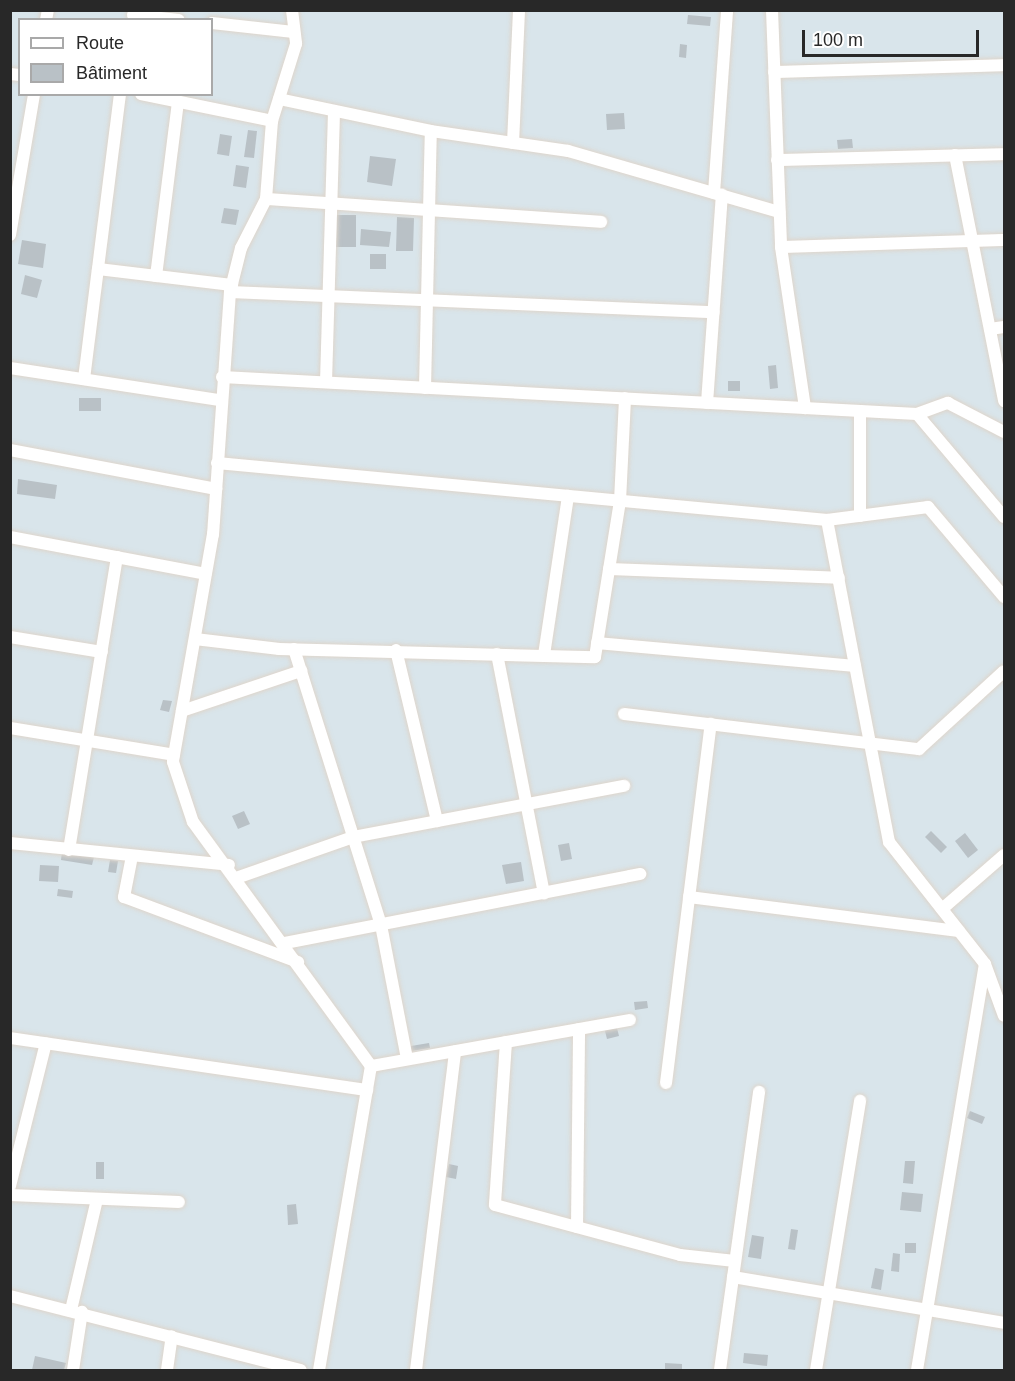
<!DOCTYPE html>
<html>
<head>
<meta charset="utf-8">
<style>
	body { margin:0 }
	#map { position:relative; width:1015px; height:1381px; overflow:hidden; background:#d9e5eb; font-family:Arial,sans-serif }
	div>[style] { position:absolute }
	.building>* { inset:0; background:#b9c1c6 }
	.roads { filter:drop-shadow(0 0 2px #ded5cb) drop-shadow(0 0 2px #ded5cb) }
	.minor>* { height:12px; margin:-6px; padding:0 6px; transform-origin:6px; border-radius:6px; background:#fff }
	span { translate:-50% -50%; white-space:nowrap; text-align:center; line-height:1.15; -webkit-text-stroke:4.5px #fff; paint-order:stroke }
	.frame { position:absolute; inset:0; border:12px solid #282828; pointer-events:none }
	.legend { position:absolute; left:18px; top:18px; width:195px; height:78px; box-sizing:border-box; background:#fff; border:2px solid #a9a9a9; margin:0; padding:8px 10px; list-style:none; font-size:18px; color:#282828 }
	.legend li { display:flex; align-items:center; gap:12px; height:30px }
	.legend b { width:30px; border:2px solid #a9a9a9 }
	.scale { position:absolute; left:802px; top:30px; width:177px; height:27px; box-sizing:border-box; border:3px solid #282828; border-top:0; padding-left:8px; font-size:18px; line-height:21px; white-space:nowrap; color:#282828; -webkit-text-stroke:4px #fff; paint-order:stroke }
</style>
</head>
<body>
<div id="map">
	<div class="building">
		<div style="clip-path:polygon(688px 15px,711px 17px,710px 26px,687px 24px)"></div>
		<div style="clip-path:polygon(680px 44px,687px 45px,686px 58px,679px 57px)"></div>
		<div style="clip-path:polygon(624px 113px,625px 129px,607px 130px,606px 114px)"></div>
		<div style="clip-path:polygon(248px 130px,257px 131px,254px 158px,244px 157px)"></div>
		<div style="clip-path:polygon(220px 134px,232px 136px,229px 156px,217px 154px)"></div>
		<div style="clip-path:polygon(852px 139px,853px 148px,838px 149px,837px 140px)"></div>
		<div style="clip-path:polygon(370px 156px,396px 159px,392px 186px,367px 182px)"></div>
		<div style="clip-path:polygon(236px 165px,249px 167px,246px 188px,233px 186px)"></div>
		<div style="clip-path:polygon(224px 208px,239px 210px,236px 225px,221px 223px)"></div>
		<div style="clip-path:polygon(336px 215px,356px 215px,356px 247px,336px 247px)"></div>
		<div style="clip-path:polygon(397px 217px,414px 218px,413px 251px,396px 251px)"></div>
		<div style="clip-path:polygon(361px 229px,391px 232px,389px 247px,360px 245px)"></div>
		<div style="clip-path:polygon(22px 240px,46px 244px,43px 268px,18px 264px)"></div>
		<div style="clip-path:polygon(370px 254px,386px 254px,386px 269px,370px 269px)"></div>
		<div style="clip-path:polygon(25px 275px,42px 280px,37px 298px,21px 294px)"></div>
		<div style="clip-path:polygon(776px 365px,778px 388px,770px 389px,768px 366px)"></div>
		<div style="clip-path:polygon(728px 381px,740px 381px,740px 391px,728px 391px)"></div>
		<div style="clip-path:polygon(79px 398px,101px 398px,101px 411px,79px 411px)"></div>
		<div style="clip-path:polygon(18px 479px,57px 485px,55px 499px,17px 494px)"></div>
		<div style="clip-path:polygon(163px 700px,172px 701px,169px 712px,160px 710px)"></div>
		<div style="clip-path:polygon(244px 811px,250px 824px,238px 829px,232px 816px)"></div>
		<div style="clip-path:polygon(931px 831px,947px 847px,941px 853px,925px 837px)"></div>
		<div style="clip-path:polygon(965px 833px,978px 850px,968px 858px,955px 841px)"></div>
		<div style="clip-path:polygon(569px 843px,572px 859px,561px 861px,558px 845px)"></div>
		<div style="clip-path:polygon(62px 852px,94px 857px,92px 865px,61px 860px)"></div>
		<div style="clip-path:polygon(110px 860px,118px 861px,116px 873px,108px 872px)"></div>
		<div style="clip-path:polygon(521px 862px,524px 881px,506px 884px,502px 865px)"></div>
		<div style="clip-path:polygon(40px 865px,59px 866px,58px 882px,39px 881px)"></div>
		<div style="clip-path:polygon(58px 889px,73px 891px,72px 898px,57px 896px)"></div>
		<div style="clip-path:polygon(647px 1001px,648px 1008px,635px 1010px,634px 1002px)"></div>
		<div style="clip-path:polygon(616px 1024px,619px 1036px,607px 1039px,604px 1027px)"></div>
		<div style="clip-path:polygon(429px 1043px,430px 1048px,411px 1051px,411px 1046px)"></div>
		<div style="clip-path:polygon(970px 1111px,985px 1117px,982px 1124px,967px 1118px)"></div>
		<div style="clip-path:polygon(905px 1161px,915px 1161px,913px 1184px,903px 1183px)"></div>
		<div style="clip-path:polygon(96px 1162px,104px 1162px,104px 1179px,96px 1179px)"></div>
		<div style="clip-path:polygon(449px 1164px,458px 1166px,456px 1179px,446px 1177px)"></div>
		<div style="clip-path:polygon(902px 1192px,923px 1194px,921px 1212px,900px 1210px)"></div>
		<div style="clip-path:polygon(296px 1204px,298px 1224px,288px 1225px,287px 1205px)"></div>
		<div style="clip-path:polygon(791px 1229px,798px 1230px,795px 1250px,788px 1249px)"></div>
		<div style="clip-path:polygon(752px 1235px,764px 1237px,761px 1259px,748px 1257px)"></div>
		<div style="clip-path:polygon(905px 1243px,916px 1243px,916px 1253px,905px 1253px)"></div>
		<div style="clip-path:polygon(893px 1253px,900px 1254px,899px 1272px,891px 1271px)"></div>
		<div style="clip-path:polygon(875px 1268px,884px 1270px,881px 1290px,871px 1288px)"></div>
		<div style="clip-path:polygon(744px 1353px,768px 1355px,767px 1366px,743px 1363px)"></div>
		<div style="clip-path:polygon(35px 1356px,66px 1363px,64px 1370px,32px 1370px)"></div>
		<div style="clip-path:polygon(665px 1363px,682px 1364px,682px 1370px,665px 1370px)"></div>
	</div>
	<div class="roads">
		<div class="minor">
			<div style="left:292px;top:10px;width:34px;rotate:83deg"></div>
			<div style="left:296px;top:44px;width:81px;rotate:107.3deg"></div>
			<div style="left:272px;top:121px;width:78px;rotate:94.4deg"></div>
			<div style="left:266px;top:199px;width:55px;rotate:117deg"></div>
			<div style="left:241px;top:248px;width:45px;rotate:104deg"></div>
			<div style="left:230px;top:292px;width:243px;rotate:94deg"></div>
			<div style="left:213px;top:534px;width:231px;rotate:100deg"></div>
			<div style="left:173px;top:762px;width:63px;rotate:71.6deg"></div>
			<div style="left:193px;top:822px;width:302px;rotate:53.9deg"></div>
			<div style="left:371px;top:1066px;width:308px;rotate:99.7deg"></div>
			<div style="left:772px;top:10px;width:237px;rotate:87.8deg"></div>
			<div style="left:781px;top:247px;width:163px;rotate:81.5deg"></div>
			<div style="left:133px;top:15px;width:46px;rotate:6.2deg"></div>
			<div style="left:46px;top:20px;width:10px;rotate:-79deg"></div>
			<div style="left:212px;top:23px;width:82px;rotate:6.3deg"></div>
			<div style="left:774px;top:72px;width:230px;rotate:-1.7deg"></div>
			<div style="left:10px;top:74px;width:10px;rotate:6deg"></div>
			<div style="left:141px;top:94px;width:134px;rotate:11.6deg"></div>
			<div style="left:279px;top:99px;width:155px;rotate:11.9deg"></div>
			<div style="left:431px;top:131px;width:138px;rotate:8.3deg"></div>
			<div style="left:568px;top:151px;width:220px;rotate:16.1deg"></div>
			<div style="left:513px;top:143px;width:133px;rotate:-87.4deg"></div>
			<div style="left:955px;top:155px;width:251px;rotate:78.7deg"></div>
			<div style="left:777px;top:160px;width:227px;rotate:-1.5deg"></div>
			<div style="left:714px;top:193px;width:183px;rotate:-85.9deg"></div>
			<div style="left:266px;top:199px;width:336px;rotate:3.9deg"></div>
			<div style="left:10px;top:235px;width:143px;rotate:-80.3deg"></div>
			<div style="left:781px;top:247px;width:223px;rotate:-1.8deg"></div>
			<div style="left:98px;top:269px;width:135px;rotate:6.8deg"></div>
			<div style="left:156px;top:276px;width:175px;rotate:-82.8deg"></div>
			<div style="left:230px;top:292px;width:484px;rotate:2.4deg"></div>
			<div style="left:990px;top:329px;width:14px;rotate:-8deg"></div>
			<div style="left:10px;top:368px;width:212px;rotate:8.7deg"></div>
			<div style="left:222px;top:377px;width:696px;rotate:3.05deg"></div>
			<div style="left:917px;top:414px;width:33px;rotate:-20deg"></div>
			<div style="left:948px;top:403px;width:63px;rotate:27.4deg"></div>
			<div style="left:84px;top:379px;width:287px;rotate:-82.8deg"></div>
			<div style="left:326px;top:382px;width:271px;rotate:-88.3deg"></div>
			<div style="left:425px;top:388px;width:257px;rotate:-88.7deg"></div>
			<div style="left:707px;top:403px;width:209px;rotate:-85.9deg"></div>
			<div style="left:860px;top:411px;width:105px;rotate:90deg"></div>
			<div style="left:917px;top:414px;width:135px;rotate:49.8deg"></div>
			<div style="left:10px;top:450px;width:210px;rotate:10.7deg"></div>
			<div style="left:217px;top:463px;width:613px;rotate:5.34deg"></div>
			<div style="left:827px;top:520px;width:102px;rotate:-7.3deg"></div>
			<div style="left:928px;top:507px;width:118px;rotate:49.8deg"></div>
			<div style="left:827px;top:520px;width:328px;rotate:79.1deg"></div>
			<div style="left:889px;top:842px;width:155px;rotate:51.8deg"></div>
			<div style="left:985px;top:964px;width:55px;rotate:69.9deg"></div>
			<div style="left:10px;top:537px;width:199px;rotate:10.7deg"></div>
			<div style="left:609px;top:569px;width:230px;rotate:2.2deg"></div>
			<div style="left:10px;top:637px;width:93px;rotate:9.3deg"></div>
			<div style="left:195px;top:639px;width:85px;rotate:6.8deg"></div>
			<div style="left:279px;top:649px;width:316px;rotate:1.5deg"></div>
			<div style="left:595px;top:657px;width:158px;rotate:-80.9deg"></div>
			<div style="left:620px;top:501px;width:103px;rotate:-87.2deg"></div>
			<div style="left:597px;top:643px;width:259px;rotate:5.1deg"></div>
			<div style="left:294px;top:649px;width:289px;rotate:72.5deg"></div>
			<div style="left:381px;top:925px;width:136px;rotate:79deg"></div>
			<div style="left:396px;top:650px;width:176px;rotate:76.5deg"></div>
			<div style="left:497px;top:654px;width:244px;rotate:78.9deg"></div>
			<div style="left:544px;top:655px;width:161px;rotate:-81.4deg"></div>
			<div style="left:182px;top:711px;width:126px;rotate:-18.6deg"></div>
			<div style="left:624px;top:714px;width:297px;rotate:6.8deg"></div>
			<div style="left:919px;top:749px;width:115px;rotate:-42.5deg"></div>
			<div style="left:10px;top:728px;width:166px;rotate:9.3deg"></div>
			<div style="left:10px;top:843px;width:220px;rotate:5.7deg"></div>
			<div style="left:69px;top:850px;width:297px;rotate:-80.7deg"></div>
			<div style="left:132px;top:856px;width:42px;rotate:101deg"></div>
			<div style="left:124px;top:897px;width:186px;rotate:20.5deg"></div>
			<div style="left:239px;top:877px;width:121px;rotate:-19.3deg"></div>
			<div style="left:353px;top:837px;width:276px;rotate:-10.7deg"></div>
			<div style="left:689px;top:897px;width:272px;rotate:7.2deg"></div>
			<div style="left:942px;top:909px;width:82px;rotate:-41.1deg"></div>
			<div style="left:285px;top:943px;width:362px;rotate:-11deg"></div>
			<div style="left:10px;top:1038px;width:361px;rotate:8.3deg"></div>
			<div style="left:506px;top:1042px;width:163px;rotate:93.9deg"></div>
			<div style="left:495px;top:1205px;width:192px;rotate:15.1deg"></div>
			<div style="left:680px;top:1255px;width:55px;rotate:6.2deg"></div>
			<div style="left:371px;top:1066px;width:263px;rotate:-10.1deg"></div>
			<div style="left:666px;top:1083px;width:362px;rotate:-82.9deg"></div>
			<div style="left:10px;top:1186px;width:147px;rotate:-75.9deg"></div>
			<div style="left:10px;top:1195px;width:169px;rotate:2.4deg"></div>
			<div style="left:577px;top:1227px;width:198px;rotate:-89.4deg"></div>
			<div style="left:733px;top:1277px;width:275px;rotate:9.6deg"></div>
			<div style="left:10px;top:1296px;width:300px;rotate:14.3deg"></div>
			<div style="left:71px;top:1310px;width:114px;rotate:-76.8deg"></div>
			<div style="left:73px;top:1370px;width:59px;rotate:-81.2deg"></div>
			<div style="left:167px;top:1370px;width:34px;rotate:-82deg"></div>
			<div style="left:416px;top:1370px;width:321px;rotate:-83deg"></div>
			<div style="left:720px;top:1370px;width:281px;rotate:-82deg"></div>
			<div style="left:816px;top:1370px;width:273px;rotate:-80.7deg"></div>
			<div style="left:917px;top:1370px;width:411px;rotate:-80.5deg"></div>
		</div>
	</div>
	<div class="frame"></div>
	<ul class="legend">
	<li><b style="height:8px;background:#fff"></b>Route</li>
	<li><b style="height:16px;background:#b9c1c6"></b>Bâtiment</li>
	</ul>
	<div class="scale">100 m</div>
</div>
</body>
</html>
